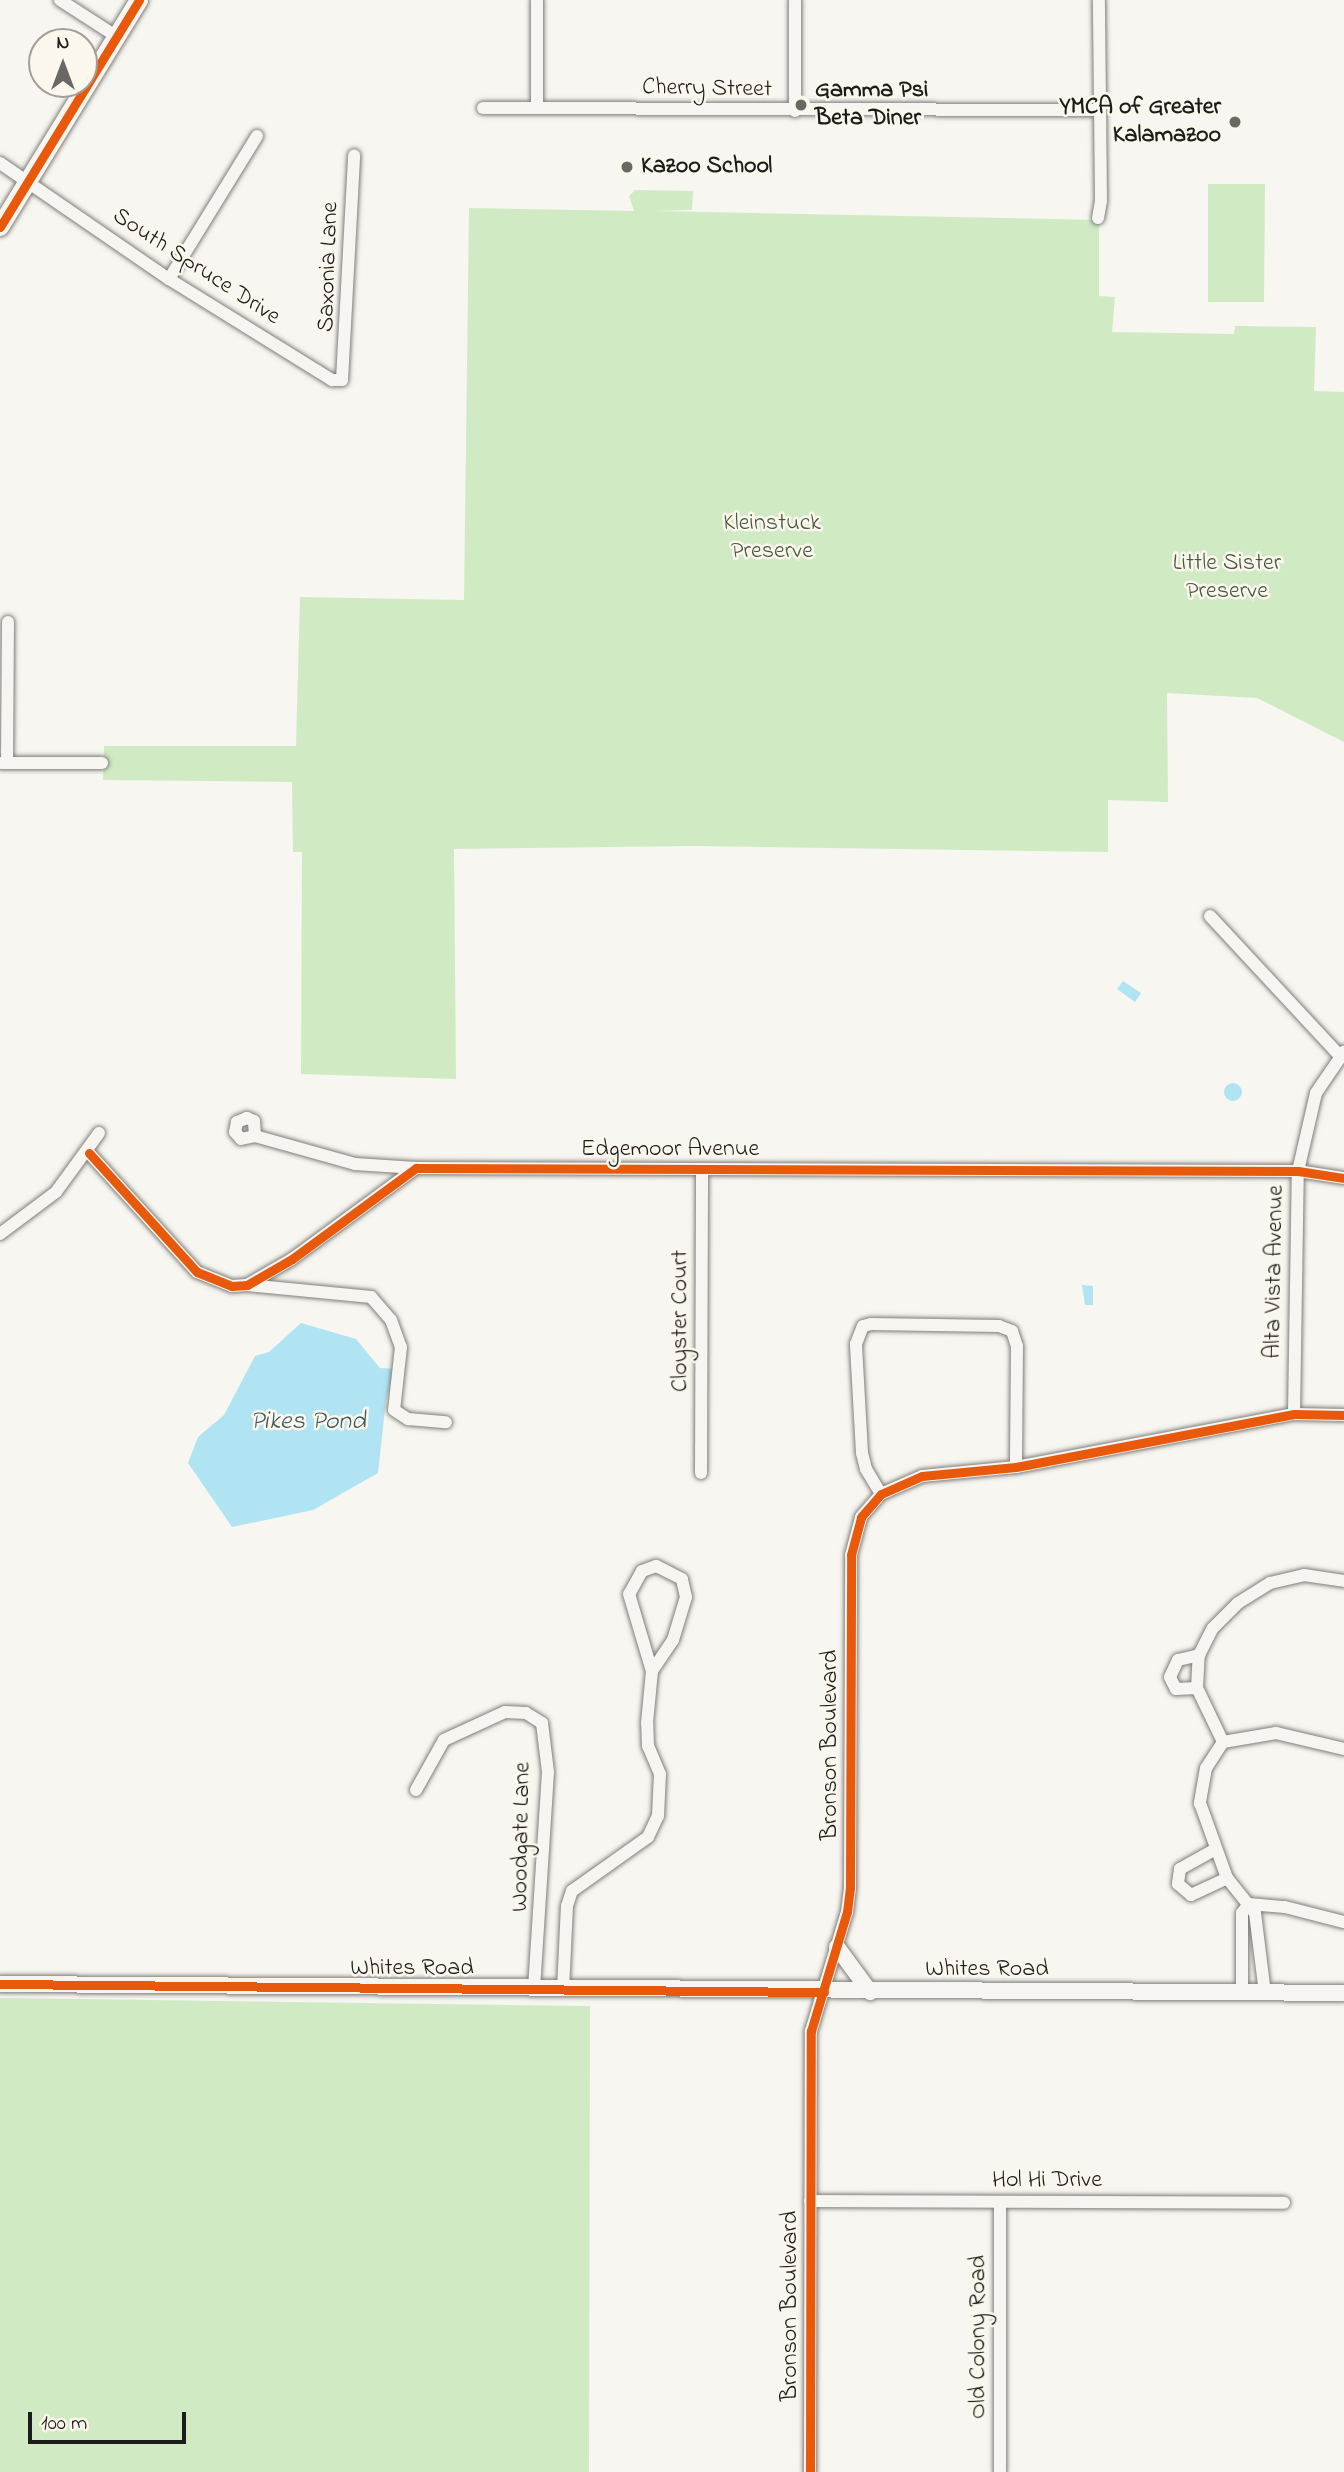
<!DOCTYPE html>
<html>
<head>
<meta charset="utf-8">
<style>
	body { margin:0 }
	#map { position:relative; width:1344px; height:2472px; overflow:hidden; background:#f8f6f0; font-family:"Indie Flower",sans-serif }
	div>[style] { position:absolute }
	.green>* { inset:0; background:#d0eac4 }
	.water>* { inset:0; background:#b0e4f2 }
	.round { border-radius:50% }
	.roads { filter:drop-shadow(0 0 2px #7f7e7b) drop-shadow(0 0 2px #7f7e7b) }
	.minor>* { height:12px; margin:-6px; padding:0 6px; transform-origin:6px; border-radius:6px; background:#f6f5f1 }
	.tertiary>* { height:16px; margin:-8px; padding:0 8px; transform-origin:8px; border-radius:8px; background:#f6f5f1 }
	.secondary>* { height:18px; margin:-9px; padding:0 9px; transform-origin:9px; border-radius:9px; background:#f6f5f1 }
	.cycleway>* { height:9px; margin:-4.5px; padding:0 4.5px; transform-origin:4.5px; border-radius:4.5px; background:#e8590c }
	.dots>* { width:19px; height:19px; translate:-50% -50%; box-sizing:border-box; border:4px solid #fbf7ec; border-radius:50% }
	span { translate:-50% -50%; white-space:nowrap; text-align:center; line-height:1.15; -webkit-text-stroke:5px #fbf7ec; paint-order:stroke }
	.street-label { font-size:24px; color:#1c1c1c }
	.poi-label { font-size:24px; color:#1c1c1c; font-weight:700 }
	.left { translate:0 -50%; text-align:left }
	.right { translate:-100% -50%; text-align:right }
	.park-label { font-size:24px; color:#485744 }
	.water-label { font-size:26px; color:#3f565c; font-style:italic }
	.north { position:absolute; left:28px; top:28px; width:70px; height:70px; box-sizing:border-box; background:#fbf7ec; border:2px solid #a29f99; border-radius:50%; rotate:0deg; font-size:19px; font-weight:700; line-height:28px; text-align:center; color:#1c1c1c }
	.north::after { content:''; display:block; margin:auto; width:24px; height:32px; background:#696866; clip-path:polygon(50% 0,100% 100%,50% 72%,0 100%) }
	.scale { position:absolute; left:28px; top:2412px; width:158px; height:32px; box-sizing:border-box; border:4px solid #1c1c1c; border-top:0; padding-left:9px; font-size:21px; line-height:24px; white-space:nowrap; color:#1c1c1c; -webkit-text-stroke:5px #fbf7ec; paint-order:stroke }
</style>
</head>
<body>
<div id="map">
	<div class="green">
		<div style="clip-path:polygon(1208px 184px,1265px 184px,1264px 302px,1208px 302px)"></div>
		<div style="clip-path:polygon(635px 190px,693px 191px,692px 210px,655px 211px,1099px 220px,1099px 296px,1115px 297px,1112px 332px,1234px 334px,1235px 326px,1316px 327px,1314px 391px,1344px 392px,1344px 742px,1257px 698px,1167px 693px,1168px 802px,1108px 800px,1108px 852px,694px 846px,454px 849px,456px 1079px,301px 1074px,302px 852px,293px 852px,292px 782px,103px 780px,104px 746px,296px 746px,300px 597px,464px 600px,469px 208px,634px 211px,629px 196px)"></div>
		<div style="clip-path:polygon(0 1998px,590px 2006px,589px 2472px,0 2472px)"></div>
	</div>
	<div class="water">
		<div style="clip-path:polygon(1123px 981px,1141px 993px,1135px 1002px,1117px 989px)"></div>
		<div class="round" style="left:1224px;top:1083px;width:18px;height:18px"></div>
		<div style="clip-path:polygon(1082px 1285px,1093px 1286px,1093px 1305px,1085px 1305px)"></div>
		<div style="clip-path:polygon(301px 1323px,356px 1339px,380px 1368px,395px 1369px,386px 1400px,378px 1473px,313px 1510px,232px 1527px,188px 1463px,198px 1437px,224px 1415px,255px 1356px,269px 1352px)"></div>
	</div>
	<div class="roads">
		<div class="minor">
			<div style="left:60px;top:0;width:70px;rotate:32.8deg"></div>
			<div style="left:795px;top:0;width:111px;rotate:90deg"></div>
			<div style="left:483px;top:108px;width:616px;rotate:0.19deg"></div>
			<div style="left:537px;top:108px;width:108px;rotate:-90deg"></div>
			<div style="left:0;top:163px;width:205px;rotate:34.5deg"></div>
			<div style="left:169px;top:279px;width:192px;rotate:31.8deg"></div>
			<div style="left:332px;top:380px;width:10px"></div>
			<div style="left:342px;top:380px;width:225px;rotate:-86.9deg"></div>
			<div style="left:1098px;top:218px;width:17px;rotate:-80deg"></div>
			<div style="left:1101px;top:201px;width:201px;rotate:-90.6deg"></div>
			<div style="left:169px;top:279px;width:168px;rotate:-58.4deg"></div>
			<div style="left:1px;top:763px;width:101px"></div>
			<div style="left:7px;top:763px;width:141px;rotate:-89.6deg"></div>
			<div style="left:1210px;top:916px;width:191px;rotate:47.1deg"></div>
			<div style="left:255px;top:1136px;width:15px;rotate:-94deg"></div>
			<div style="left:254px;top:1121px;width:8px;rotate:-157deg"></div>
			<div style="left:247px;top:1118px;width:11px;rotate:158deg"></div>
			<div style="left:237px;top:1122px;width:10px;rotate:101deg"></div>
			<div style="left:235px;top:1132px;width:9px;rotate:49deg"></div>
			<div style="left:241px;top:1139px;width:14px;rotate:-12deg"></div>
			<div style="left:255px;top:1136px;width:104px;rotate:15.6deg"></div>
			<div style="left:355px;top:1164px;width:61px;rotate:3.8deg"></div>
			<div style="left:89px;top:1153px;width:161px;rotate:47.8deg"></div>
			<div style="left:197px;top:1272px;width:38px;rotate:22deg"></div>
			<div style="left:232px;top:1286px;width:15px;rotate:-4deg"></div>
			<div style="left:247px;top:1285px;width:52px;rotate:-30deg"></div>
			<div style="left:292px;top:1259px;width:154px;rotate:-36.3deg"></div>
			<div style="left:416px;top:1168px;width:882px;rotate:0.19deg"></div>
			<div style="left:1298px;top:1171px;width:47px;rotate:8.7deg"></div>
			<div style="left:0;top:1234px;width:70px;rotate:-36.9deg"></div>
			<div style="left:56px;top:1192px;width:73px;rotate:-53.9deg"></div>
			<div style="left:247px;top:1285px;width:125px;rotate:5.5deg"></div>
			<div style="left:371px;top:1297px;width:30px;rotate:49deg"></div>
			<div style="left:391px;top:1320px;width:29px;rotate:70deg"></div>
			<div style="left:401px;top:1347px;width:63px;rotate:96.3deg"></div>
			<div style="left:394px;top:1410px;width:17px;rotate:33deg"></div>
			<div style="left:408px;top:1419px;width:38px;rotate:5deg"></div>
			<div style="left:1294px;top:1414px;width:243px;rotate:-89.1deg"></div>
			<div style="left:1298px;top:1171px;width:80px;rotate:-77deg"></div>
			<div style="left:1316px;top:1093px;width:50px;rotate:-55.7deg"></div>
			<div style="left:701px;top:1473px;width:304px;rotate:-89.8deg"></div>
			<div style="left:881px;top:1494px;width:29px;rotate:-121deg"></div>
			<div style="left:866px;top:1469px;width:16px;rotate:-104deg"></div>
			<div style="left:862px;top:1453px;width:109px;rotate:-93.2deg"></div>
			<div style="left:856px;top:1344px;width:19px;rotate:-69deg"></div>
			<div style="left:863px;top:1326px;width:8px;rotate:-14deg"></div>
			<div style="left:871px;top:1324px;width:128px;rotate:0.9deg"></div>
			<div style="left:999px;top:1326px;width:14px;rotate:21deg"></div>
			<div style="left:1012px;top:1331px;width:16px;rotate:72deg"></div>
			<div style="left:1017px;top:1346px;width:121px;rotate:90.5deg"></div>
			<div style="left:1197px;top:1688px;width:21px;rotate:177deg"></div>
			<div style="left:1176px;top:1689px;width:13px;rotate:-117deg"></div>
			<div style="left:1170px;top:1677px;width:19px;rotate:-65deg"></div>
			<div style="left:1178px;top:1660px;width:22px;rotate:-13deg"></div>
			<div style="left:1223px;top:1742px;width:31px;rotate:123deg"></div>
			<div style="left:1206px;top:1768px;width:36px;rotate:100deg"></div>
			<div style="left:1200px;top:1803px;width:80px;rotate:70.2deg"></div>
			<div style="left:1227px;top:1878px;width:45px;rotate:51.3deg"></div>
			<div style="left:1255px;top:1913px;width:81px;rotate:82.9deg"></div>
			<div style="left:1223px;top:1742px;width:60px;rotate:-115.7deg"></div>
			<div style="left:1197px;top:1688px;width:33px;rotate:-87deg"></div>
			<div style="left:1199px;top:1655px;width:30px;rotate:-63deg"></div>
			<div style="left:1213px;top:1628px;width:35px;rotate:-45deg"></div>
			<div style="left:1238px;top:1603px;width:38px;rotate:-32deg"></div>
			<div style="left:1270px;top:1583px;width:35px;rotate:-13deg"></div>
			<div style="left:1304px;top:1575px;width:40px;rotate:8.5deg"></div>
			<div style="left:1223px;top:1742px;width:54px;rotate:-9.6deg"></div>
			<div style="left:1276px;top:1733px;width:70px;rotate:13.2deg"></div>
			<div style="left:416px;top:1790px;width:57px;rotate:-60.8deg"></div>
			<div style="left:444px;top:1740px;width:67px;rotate:-24.7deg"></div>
			<div style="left:505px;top:1712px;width:21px;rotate:3deg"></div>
			<div style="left:526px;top:1713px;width:19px;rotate:32deg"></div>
			<div style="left:542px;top:1723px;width:49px;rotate:83deg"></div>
			<div style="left:548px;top:1772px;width:218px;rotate:93.7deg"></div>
			<div style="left:1214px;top:1850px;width:39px;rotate:151deg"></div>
			<div style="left:1180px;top:1869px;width:15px;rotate:98deg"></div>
			<div style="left:1178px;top:1884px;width:17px;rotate:40deg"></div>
			<div style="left:1191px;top:1895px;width:40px;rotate:-25deg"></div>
			<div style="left:1249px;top:1904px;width:36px;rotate:5deg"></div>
			<div style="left:1285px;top:1907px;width:61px;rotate:14.3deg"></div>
			<div style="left:563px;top:1990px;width:84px;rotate:-87.3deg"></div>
			<div style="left:567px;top:1906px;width:16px;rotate:-72deg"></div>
			<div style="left:572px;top:1891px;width:93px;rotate:-35.4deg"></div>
			<div style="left:648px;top:1837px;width:23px;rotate:-65deg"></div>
			<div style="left:658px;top:1816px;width:42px;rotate:-87.3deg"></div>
			<div style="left:660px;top:1774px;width:30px;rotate:-113deg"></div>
			<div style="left:648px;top:1746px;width:23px;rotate:-92deg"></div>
			<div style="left:647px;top:1723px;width:52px;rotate:-84.5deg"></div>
			<div style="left:652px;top:1671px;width:37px;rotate:-56deg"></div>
			<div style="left:673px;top:1640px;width:45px;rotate:-73.2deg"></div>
			<div style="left:686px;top:1597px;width:18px;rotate:-103deg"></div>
			<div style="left:682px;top:1579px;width:29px;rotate:-153deg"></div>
			<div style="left:656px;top:1566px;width:15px;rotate:160deg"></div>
			<div style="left:642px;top:1571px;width:26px;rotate:119deg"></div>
			<div style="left:629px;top:1594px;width:80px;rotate:73.4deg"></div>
			<div style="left:1242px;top:1993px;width:80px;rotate:-90deg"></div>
			<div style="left:1242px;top:1913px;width:11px;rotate:-52deg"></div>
			<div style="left:810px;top:2201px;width:474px;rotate:0.2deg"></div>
			<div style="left:1000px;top:2202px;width:270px;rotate:90deg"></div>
			<div style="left:810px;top:2472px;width:441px;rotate:-89.9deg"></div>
			<div style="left:811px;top:2031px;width:124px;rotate:-73.2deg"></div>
			<div style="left:847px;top:1912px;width:24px;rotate:-83deg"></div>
			<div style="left:850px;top:1888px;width:333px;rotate:-89.8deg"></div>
			<div style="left:851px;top:1555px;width:39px;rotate:-75deg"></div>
			<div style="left:861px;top:1517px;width:30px;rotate:-49deg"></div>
			<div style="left:881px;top:1494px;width:45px;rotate:-23.7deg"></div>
			<div style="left:922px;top:1476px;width:94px;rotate:-5.5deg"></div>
			<div style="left:1016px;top:1467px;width:283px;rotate:-10.8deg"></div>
			<div style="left:1294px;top:1414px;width:50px;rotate:1.1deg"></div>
		</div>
		<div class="tertiary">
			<div style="left:837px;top:1947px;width:56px;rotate:53.7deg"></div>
			<div style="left:0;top:1984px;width:1344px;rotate:0.38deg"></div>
		</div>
		<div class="secondary">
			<div style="left:0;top:227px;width:266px;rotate:-58.5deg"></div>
		</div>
	</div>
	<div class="cycleway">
		<div style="left:0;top:227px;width:266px;rotate:-58.5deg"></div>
		<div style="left:89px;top:1153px;width:161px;rotate:47.8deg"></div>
		<div style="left:197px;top:1272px;width:38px;rotate:22deg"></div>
		<div style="left:232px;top:1286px;width:15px;rotate:-4deg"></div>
		<div style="left:247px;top:1285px;width:52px;rotate:-30deg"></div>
		<div style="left:292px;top:1259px;width:154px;rotate:-36.3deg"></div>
		<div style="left:416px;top:1168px;width:882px;rotate:0.19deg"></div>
		<div style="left:1298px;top:1171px;width:47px;rotate:8.7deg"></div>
		<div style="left:0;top:1984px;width:824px;rotate:0.56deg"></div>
		<div style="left:810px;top:2472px;width:441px;rotate:-89.9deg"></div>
		<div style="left:811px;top:2031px;width:124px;rotate:-73.2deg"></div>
		<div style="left:847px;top:1912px;width:24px;rotate:-83deg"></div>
		<div style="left:850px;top:1888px;width:333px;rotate:-89.8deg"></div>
		<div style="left:851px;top:1555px;width:39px;rotate:-75deg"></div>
		<div style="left:861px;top:1517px;width:30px;rotate:-49deg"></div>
		<div style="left:881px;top:1494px;width:45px;rotate:-23.7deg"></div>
		<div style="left:922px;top:1476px;width:94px;rotate:-5.5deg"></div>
		<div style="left:1016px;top:1467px;width:283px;rotate:-10.8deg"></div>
		<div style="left:1294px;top:1414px;width:50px;rotate:1.1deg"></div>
	</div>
	<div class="dots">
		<div style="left:801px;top:105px;background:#696866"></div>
		<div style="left:1235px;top:122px;background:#696866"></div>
		<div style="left:627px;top:167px;background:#696866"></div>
	</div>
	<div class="street-label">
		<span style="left:707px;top:89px;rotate:1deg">Cherry Street</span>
		<span style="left:196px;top:267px;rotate:33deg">South Spruce Drive</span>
		<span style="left:329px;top:267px;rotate:-88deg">Saxonia Lane</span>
		<span style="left:670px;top:1150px">Edgemoor Avenue</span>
		<span style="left:1275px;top:1272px;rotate:-89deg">Alta Vista Avenue</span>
		<span style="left:681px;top:1321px;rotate:-90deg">Cloyster Court</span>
		<span style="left:831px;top:1745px;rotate:-90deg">Bronson Boulevard</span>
		<span style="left:522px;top:1837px;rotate:-89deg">Woodgate Lane</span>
		<span style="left:412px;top:1969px">Whites Road</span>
		<span style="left:987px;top:1970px">Whites Road</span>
		<span style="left:1047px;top:2181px">Hol Hi Drive</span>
		<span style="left:791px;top:2306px;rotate:-90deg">Bronson Boulevard</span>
		<span style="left:979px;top:2337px;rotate:-90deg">Old Colony Road</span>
	</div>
	<div class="poi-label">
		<span class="left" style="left:815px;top:105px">Gamma Psi<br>Beta Diner</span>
		<span class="right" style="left:1221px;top:122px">YMCA of Greater<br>Kalamazoo</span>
		<span class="left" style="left:641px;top:167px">Kazoo School</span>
	</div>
	<div class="park-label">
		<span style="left:772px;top:538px">Kleinstuck<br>Preserve</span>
		<span style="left:1227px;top:578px">Little Sister<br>Preserve</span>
	</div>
	<div class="water-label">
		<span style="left:308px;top:1423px">Pikes Pond</span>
	</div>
	<div class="north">N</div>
	<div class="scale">100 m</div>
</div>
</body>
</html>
